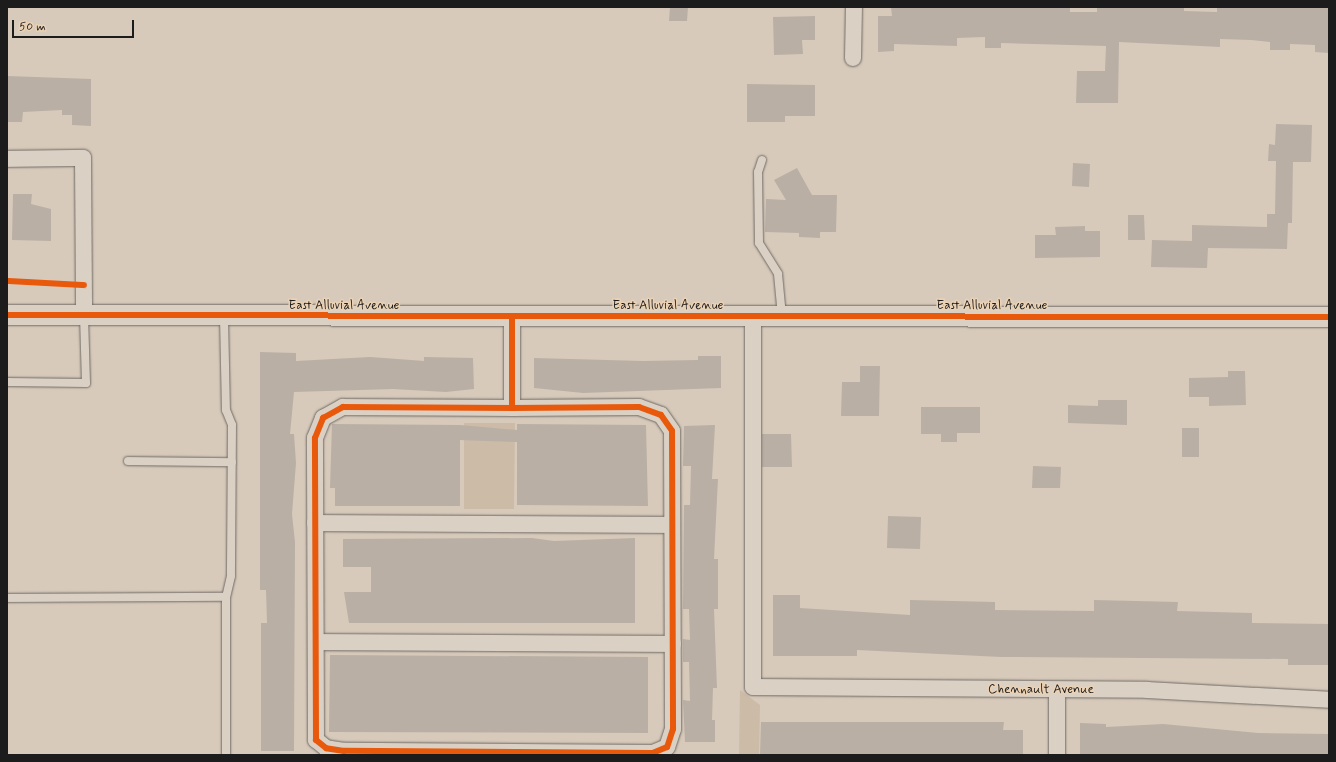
<!DOCTYPE html>
<html>
<head>
<meta charset="utf-8">
<style>
	body { margin:0 }
	#map { position:relative; width:1336px; height:762px; overflow:hidden; background:#d7cabb; font-family:Mynerve,sans-serif }
	div>[style] { position:absolute }
	.green>* { inset:0; background:#cbbba7 }
	.building>* { inset:0; background:#b9afa4 }
	.roads { filter:drop-shadow(0 0 1px #706a64) drop-shadow(0 0 1px #706a64) }
	.service>* { height:8px; margin:-4px; padding:0 4px; transform-origin:4px; border-radius:4px; background:#dad0c4 }
	.minor>* { height:16px; margin:-8px; padding:0 8px; transform-origin:8px; border-radius:8px; background:#dad0c4 }
	.tertiary>* { height:20px; margin:-10px; padding:0 10px; transform-origin:10px; border-radius:10px; background:#dad0c4 }
	.cycleway>* { height:6px; margin:-3px; padding:0 3px; transform-origin:3px; border-radius:3px; background:#e8590c }
	span { translate:-50% -50%; white-space:nowrap; text-align:center; line-height:1.15; -webkit-text-stroke:3px #ecd2b4; paint-order:stroke }
	.street-label { font-size:13px; color:#1c1c1c }
	.frame { position:absolute; inset:0; border:8px solid #1c1c1c; pointer-events:none }
	.scale { position:absolute; left:12px; top:20px; width:122px; height:18px; box-sizing:border-box; border:2px solid #1c1c1c; border-top:0; padding-left:5px; font-size:12px; line-height:14px; white-space:nowrap; color:#1c1c1c; -webkit-text-stroke:3px #ecd2b4; paint-order:stroke }
</style>
</head>
<body>
<div id="map">
	<div class="green">
		<div style="clip-path:polygon(464px 423px,515px 423px,514px 509px,464px 509px)"></div>
		<div style="clip-path:polygon(740px 690px,760px 705px,759px 755px,739px 755px)"></div>
	</div>
	<div class="building">
		<div style="clip-path:polygon(670px 7px,688px 7px,687px 21px,669px 21px)"></div>
		<div style="clip-path:polygon(891px 7px,1070px 7px,1070px 12px,1097px 12px,1097px 7px,1184px 7px,1184px 11px,1217px 12px,1217px 7px,1329px 8px,1329px 53px,1315px 52px,1315px 45px,1290px 44px,1290px 50px,1270px 50px,1270px 42px,1251px 40px,1220px 39px,1220px 47px,1119px 42px,1118px 103px,1076px 103px,1077px 71px,1105px 71px,1106px 46px,1001px 43px,1001px 48px,985px 48px,985px 37px,957px 38px,957px 46px,894px 44px,894px 51px,878px 52px,878px 16px,892px 16px)"></div>
		<div style="clip-path:polygon(815px 16px,815px 40px,802px 40px,803px 54px,774px 55px,773px 17px)"></div>
		<div style="clip-path:polygon(7px 76px,91px 79px,91px 126px,72px 125px,72px 115px,62px 115px,62px 110px,23px 112px,22px 122px,7px 122px)"></div>
		<div style="clip-path:polygon(747px 84px,815px 85px,815px 116px,785px 116px,785px 122px,747px 122px)"></div>
		<div style="clip-path:polygon(1276px 124px,1312px 125px,1311px 162px,1293px 162px,1292px 223px,1288px 223px,1287px 249px,1208px 248px,1207px 268px,1151px 267px,1152px 240px,1192px 241px,1192px 225px,1267px 227px,1267px 214px,1275px 214px,1276px 161px,1268px 161px,1269px 144px,1275px 145px)"></div>
		<div style="clip-path:polygon(1073px 163px,1090px 164px,1089px 187px,1072px 186px)"></div>
		<div style="clip-path:polygon(797px 168px,812px 195px,837px 195px,836px 232px,820px 232px,820px 238px,799px 237px,799px 233px,765px 232px,766px 199px,786px 200px,774px 180px)"></div>
		<div style="clip-path:polygon(13px 194px,32px 194px,31px 204px,51px 209px,51px 241px,12px 240px)"></div>
		<div style="clip-path:polygon(1128px 215px,1144px 215px,1145px 240px,1128px 240px)"></div>
		<div style="clip-path:polygon(1085px 226px,1085px 231px,1100px 231px,1100px 257px,1035px 258px,1035px 235px,1056px 235px,1055px 227px)"></div>
		<div style="clip-path:polygon(260px 352px,296px 353px,296px 361px,370px 357px,424px 361px,424px 357px,473px 358px,474px 389px,446px 392px,393px 389px,294px 392px,290px 434px,294px 434px,296px 463px,292px 514px,295px 542px,294px 751px,261px 751px,261px 623px,267px 623px,266px 590px,260px 590px)"></div>
		<div style="clip-path:polygon(698px 356px,721px 356px,721px 388px,583px 393px,534px 388px,534px 358px,643px 361px,698px 360px)"></div>
		<div style="clip-path:polygon(860px 366px,880px 366px,879px 416px,841px 416px,842px 382px,860px 382px)"></div>
		<div style="clip-path:polygon(1228px 371px,1245px 371px,1246px 405px,1209px 406px,1209px 397px,1189px 397px,1189px 378px,1228px 377px)"></div>
		<div style="clip-path:polygon(1098px 400px,1127px 400px,1127px 425px,1068px 423px,1068px 405px,1098px 406px)"></div>
		<div style="clip-path:polygon(921px 407px,980px 407px,980px 433px,957px 433px,957px 442px,941px 442px,941px 434px,921px 434px)"></div>
		<div style="clip-path:polygon(517px 424px,646px 425px,648px 506px,517px 505px,517px 442px,460px 440px,460px 506px,335px 506px,335px 488px,330px 488px,332px 424px,460px 425px,517px 430px)"></div>
		<div style="clip-path:polygon(715px 425px,712px 479px,718px 479px,714px 559px,718px 559px,718px 609px,714px 609px,717px 688px,713px 688px,712px 720px,715px 720px,715px 742px,685px 742px,683px 700px,690px 701px,689px 662px,683px 662px,683px 639px,690px 640px,689px 609px,683px 609px,684px 505px,690px 505px,691px 466px,683px 466px,684px 426px)"></div>
		<div style="clip-path:polygon(1182px 428px,1199px 428px,1199px 457px,1182px 457px)"></div>
		<div style="clip-path:polygon(762px 434px,791px 434px,792px 467px,762px 467px)"></div>
		<div style="clip-path:polygon(1033px 466px,1061px 467px,1060px 488px,1032px 488px)"></div>
		<div style="clip-path:polygon(888px 516px,921px 517px,920px 549px,887px 548px)"></div>
		<div style="clip-path:polygon(532px 538px,554px 541px,635px 538px,635px 623px,349px 623px,344px 592px,371px 592px,371px 567px,343px 567px,343px 539px)"></div>
		<div style="clip-path:polygon(773px 595px,800px 595px,800px 608px,910px 615px,910px 600px,995px 602px,995px 610px,1094px 611px,1094px 600px,1178px 602px,1177px 611px,1252px 613px,1252px 623px,1329px 624px,1329px 665px,1288px 665px,1288px 659px,1001px 657px,857px 650px,857px 656px,773px 656px)"></div>
		<div style="clip-path:polygon(330px 655px,648px 657px,648px 733px,329px 732px)"></div>
		<div style="clip-path:polygon(761px 722px,1004px 722px,1003px 730px,1023px 730px,1023px 755px,760px 755px)"></div>
		<div style="clip-path:polygon(1080px 723px,1106px 724px,1106px 727px,1163px 724px,1258px 733px,1329px 734px,1329px 755px,1080px 755px)"></div>
	</div>
	<div class="roads">
		<div class="service">
			<div style="left:762px;top:160px;width:13px;rotate:108deg"></div>
			<div style="left:758px;top:172px;width:71px;rotate:89.2deg"></div>
			<div style="left:759px;top:243px;width:36px;rotate:58deg"></div>
			<div style="left:778px;top:274px;width:42px;rotate:84.6deg"></div>
			<div style="left:224px;top:317px;width:93px;rotate:88.8deg"></div>
			<div style="left:226px;top:410px;width:16px;rotate:68deg"></div>
			<div style="left:232px;top:425px;width:151px;rotate:90.4deg"></div>
			<div style="left:231px;top:576px;width:22px;rotate:103deg"></div>
			<div style="left:7px;top:382px;width:79px;rotate:0.7deg"></div>
			<div style="left:86px;top:383px;width:67px;rotate:-91.7deg"></div>
			<div style="left:128px;top:461px;width:104px;rotate:0.6deg"></div>
			<div style="left:7px;top:598px;width:219px;rotate:-0.3deg"></div>
			<div style="left:226px;top:597px;width:158px;rotate:90deg"></div>
		</div>
		<div class="minor">
			<div style="left:853px;top:58px;width:51px;rotate:-88.9deg"></div>
			<div style="left:7px;top:159px;width:76px;rotate:-0.8deg"></div>
			<div style="left:83px;top:158px;width:158px;rotate:89.6deg"></div>
			<div style="left:753px;top:317px;width:370px;rotate:90deg"></div>
			<div style="left:753px;top:687px;width:394px;rotate:0.4deg"></div>
			<div style="left:1147px;top:690px;width:182px;rotate:3.1deg"></div>
			<div style="left:512px;top:408px;width:127px;rotate:-0.5deg"></div>
			<div style="left:639px;top:407px;width:23px;rotate:20deg"></div>
			<div style="left:661px;top:415px;width:19px;rotate:55deg"></div>
			<div style="left:672px;top:431px;width:298px;rotate:89.8deg"></div>
			<div style="left:673px;top:729px;width:19px;rotate:108deg"></div>
			<div style="left:667px;top:747px;width:15px;rotate:157deg"></div>
			<div style="left:653px;top:753px;width:309px;rotate:-179.6deg"></div>
			<div style="left:344px;top:751px;width:18px;rotate:-171deg"></div>
			<div style="left:326px;top:748px;width:13px;rotate:-141deg"></div>
			<div style="left:316px;top:740px;width:302px;rotate:-90.2deg"></div>
			<div style="left:315px;top:438px;width:22px;rotate:-68deg"></div>
			<div style="left:323px;top:418px;width:23px;rotate:-29deg"></div>
			<div style="left:343px;top:407px;width:169px;rotate:0.3deg"></div>
			<div style="left:512px;top:408px;width:91px;rotate:-90deg"></div>
			<div style="left:315px;top:523px;width:357px;rotate:0.3deg"></div>
			<div style="left:316px;top:642px;width:357px;rotate:0.3deg"></div>
			<div style="left:1057px;top:690px;width:65px;rotate:90deg"></div>
		</div>
		<div class="tertiary">
			<div style="left:7px;top:315px;width:1322px;rotate:0.09deg"></div>
		</div>
	</div>
	<div class="cycleway">
		<div style="left:7px;top:281px;width:77px;rotate:3deg"></div>
		<div style="left:7px;top:315px;width:1322px;rotate:0.09deg"></div>
		<div style="left:512px;top:408px;width:127px;rotate:-0.5deg"></div>
		<div style="left:639px;top:407px;width:23px;rotate:20deg"></div>
		<div style="left:661px;top:415px;width:19px;rotate:55deg"></div>
		<div style="left:672px;top:431px;width:298px;rotate:89.8deg"></div>
		<div style="left:673px;top:729px;width:19px;rotate:108deg"></div>
		<div style="left:667px;top:747px;width:15px;rotate:157deg"></div>
		<div style="left:653px;top:753px;width:309px;rotate:-179.6deg"></div>
		<div style="left:344px;top:751px;width:18px;rotate:-171deg"></div>
		<div style="left:326px;top:748px;width:13px;rotate:-141deg"></div>
		<div style="left:316px;top:740px;width:302px;rotate:-90.2deg"></div>
		<div style="left:315px;top:438px;width:22px;rotate:-68deg"></div>
		<div style="left:323px;top:418px;width:23px;rotate:-29deg"></div>
		<div style="left:343px;top:407px;width:169px;rotate:0.3deg"></div>
		<div style="left:512px;top:408px;width:91px;rotate:-90deg"></div>
	</div>
	<div class="street-label">
		<span style="left:344px;top:306px">East Alluvial Avenue</span>
		<span style="left:668px;top:306px">East Alluvial Avenue</span>
		<span style="left:992px;top:306px">East Alluvial Avenue</span>
		<span style="left:1041px;top:690px">Chennault Avenue</span>
	</div>
	<div class="frame"></div>
	<div class="scale">50 m</div>
</div>
</body>
</html>
